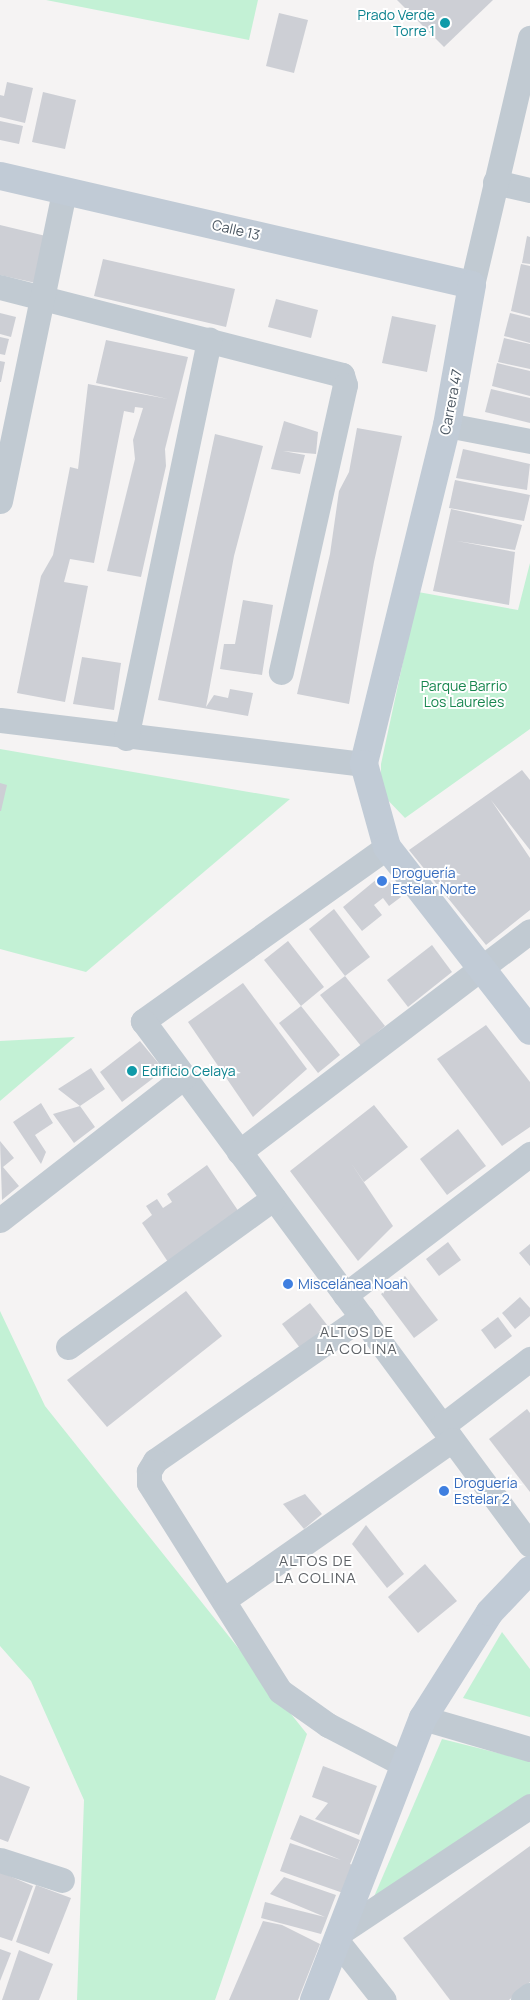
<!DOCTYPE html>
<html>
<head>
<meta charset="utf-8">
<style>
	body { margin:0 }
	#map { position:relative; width:530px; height:2000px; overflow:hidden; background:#f5f3f3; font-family:Manrope,sans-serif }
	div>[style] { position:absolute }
	.green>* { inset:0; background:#c3f1d5 }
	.building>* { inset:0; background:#cdcfd5 }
	.street>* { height:25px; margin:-12.5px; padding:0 12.5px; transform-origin:12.5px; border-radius:12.5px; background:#c1cad2 }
	.secondary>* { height:28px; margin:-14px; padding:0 14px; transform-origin:14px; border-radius:14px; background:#c1cbd6 }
	.dots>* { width:14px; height:14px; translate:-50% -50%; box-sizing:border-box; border:2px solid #fff; border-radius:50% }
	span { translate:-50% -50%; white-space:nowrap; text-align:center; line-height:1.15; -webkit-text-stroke:4px #fff; paint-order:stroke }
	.culture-label { font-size:14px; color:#0d838f }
	.right { translate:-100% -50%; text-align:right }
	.left { translate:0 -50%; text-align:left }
	.street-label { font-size:14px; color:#4a5661 }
	.park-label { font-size:14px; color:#17864f }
	.shop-label { font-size:14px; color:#366cbe }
	.neighbourhood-label { font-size:15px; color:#5f6368; letter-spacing:1px }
</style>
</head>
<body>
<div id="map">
	<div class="green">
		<div style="clip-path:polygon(46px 0,258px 0,249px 40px)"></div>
		<div style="clip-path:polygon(530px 563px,530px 729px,405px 818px,381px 793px,381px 764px,418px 592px,518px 610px)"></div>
		<div style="clip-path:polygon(0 749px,290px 799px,86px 972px,0 949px)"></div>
		<div style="clip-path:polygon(75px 1037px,0 1101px,0 1041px)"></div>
		<div style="clip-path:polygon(0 1311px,45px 1406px,307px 1734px,215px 2000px,77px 2000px,84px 1800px,31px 1681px,0 1646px)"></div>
		<div style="clip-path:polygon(502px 1632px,530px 1669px,530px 1717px,463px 1698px)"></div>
		<div style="clip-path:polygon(442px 1739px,530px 1761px,530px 1794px,373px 1899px)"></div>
	</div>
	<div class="building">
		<div style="clip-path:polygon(397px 0,493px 0,444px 47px)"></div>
		<div style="clip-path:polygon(279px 13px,308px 20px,294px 73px,266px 66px)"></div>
		<div style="clip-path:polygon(7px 82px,33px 88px,25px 123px,0 117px,0 95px,4px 96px)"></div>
		<div style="clip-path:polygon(43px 92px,76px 100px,65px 149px,32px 142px)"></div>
		<div style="clip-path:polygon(0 121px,23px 126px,19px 144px,0 140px)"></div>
		<div style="clip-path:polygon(0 225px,50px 237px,40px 284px,0 275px)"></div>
		<div style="clip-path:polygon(527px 236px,530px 237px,530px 264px,522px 263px)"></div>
		<div style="clip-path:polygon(103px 259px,235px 289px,226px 327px,94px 296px)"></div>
		<div style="clip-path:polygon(521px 264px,530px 266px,530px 316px,511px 311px)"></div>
		<div style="clip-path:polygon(276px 299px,318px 310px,311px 338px,268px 327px)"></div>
		<div style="clip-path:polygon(0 313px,16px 317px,11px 337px,0 334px)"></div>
		<div style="clip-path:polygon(510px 313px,530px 318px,530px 343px,504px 336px)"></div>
		<div style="clip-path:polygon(392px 316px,436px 325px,427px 372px,382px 363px)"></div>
		<div style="clip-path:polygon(0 337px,9px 339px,5px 355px,0 354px)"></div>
		<div style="clip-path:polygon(504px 338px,530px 344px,530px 369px,498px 362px)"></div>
		<div style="clip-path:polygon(106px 340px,188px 357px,165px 449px,166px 466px,141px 577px,107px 571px,135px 459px,133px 440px,143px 408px,135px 407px,134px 413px,124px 411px,94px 563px,70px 559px,64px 582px,88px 586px,65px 702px,17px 693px,41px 576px,53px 555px,70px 467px,78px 469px,88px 384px,168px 399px,96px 383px)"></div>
		<div style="clip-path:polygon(0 361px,5px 362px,1px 382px,0 382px)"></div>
		<div style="clip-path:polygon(497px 363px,530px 371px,530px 396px,492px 386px)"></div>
		<div style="clip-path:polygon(491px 389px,530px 398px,530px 423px,485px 412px)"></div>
		<div style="clip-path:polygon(284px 421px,318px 432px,316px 454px,283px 451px,305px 455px,300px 474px,271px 469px)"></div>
		<div style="clip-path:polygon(357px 428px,402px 436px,374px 562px,349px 704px,297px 694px,330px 554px,339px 491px,349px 472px)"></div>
		<div style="clip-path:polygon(215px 434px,263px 446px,234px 556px,206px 707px,214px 695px,228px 698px,230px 689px,253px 693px,248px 716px,158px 700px)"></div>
		<div style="clip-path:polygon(463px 449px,530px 464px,527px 490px,456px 478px)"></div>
		<div style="clip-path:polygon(455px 480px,530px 495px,524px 521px,449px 508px)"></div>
		<div style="clip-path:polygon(451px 509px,522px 525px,515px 550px,457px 541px,515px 552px,509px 605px,433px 591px)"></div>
		<div style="clip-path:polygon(243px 600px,273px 605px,262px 675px,220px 669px,224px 644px,235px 644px)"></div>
		<div style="clip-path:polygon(82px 657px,121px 663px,114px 710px,73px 704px)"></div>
		<div style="clip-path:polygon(522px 770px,530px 780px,530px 850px,491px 800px,530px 858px,530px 910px,486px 945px,409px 850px)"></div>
		<div style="clip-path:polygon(0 783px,7px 785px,1px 811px,0 811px)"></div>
		<div style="clip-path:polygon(383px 874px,401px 897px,389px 906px,383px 898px,374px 905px,382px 915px,362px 931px,343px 907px)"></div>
		<div style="clip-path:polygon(334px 909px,370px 957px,345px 976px,309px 929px)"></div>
		<div style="clip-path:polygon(288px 941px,324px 987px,301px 1006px,264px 960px)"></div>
		<div style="clip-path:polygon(432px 945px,452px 972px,408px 1007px,387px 980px)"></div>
		<div style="clip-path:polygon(345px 976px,385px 1026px,361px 1046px,320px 995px)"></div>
		<div style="clip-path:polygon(243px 983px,307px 1069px,253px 1117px,188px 1022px)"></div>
		<div style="clip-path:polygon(301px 1006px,340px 1055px,318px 1073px,279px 1023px)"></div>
		<div style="clip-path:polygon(486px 1025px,530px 1082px,530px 1127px,502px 1146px,437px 1059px)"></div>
		<div style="clip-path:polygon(140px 1041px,164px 1070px,122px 1102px,100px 1072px)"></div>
		<div style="clip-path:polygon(91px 1068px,105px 1089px,80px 1106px,95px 1127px,74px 1143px,53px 1114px,80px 1106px,58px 1089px)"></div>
		<div style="clip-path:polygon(41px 1103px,53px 1123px,35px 1135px,46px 1152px,41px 1164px,13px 1122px)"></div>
		<div style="clip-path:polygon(374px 1105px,408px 1147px,364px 1182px,351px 1163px,393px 1226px,358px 1261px,290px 1171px)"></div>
		<div style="clip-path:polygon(458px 1129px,486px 1166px,447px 1195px,420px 1159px)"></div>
		<div style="clip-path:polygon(0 1141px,14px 1158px,3px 1167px,19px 1186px,2px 1200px)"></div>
		<div style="clip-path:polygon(207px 1165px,239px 1212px,168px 1262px,142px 1223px,152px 1215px,146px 1206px,157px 1199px,163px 1208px,172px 1202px,167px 1194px)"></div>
		<div style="clip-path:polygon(448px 1242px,461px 1260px,439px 1276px,426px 1259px)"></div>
		<div style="clip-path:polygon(530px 1244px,530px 1266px,519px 1253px)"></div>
		<div style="clip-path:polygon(405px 1276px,438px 1320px,414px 1338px,381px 1294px)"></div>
		<div style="clip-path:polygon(186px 1291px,222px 1336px,107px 1427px,67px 1380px)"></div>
		<div style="clip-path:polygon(520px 1297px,530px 1308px,530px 1316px,515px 1329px,502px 1313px)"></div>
		<div style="clip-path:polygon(310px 1303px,331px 1330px,303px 1352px,282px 1324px)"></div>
		<div style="clip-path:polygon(498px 1317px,512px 1336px,495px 1349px,481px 1330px)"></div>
		<div style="clip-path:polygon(527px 1409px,530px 1413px,530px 1492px,489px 1439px)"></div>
		<div style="clip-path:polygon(305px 1494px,322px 1514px,304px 1529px,283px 1504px)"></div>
		<div style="clip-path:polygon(366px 1525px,404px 1574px,387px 1588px,352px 1544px)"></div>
		<div style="clip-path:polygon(425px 1564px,457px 1601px,418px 1633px,388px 1597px)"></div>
		<div style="clip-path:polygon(323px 1766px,377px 1786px,359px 1835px,315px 1819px,328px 1803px,312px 1797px)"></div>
		<div style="clip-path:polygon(0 1775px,30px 1787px,8px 1842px,0 1839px)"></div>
		<div style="clip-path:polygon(300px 1815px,360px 1840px,350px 1864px,356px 1866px,346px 1894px,280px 1871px,290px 1843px,341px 1860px,290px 1839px)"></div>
		<div style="clip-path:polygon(530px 1846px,530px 1982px,509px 2000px,450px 2000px,403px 1938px)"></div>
		<div style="clip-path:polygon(0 1872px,33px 1886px,12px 1941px,0 1937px)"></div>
		<div style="clip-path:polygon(284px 1877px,336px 1895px,321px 1934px,261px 1918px,265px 1902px,325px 1917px,270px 1894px)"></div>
		<div style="clip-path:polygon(36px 1885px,71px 1898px,49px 1954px,16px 1942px)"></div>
		<div style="clip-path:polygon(263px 1921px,282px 1925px,320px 1944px,298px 2000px,229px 2000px)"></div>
		<div style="clip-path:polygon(0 1949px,11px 1953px,0 1981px)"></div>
		<div style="clip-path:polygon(19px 1950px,53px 1964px,39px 2000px,2px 2000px)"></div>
	</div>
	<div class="street">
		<div style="left:495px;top:182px;width:36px;rotate:13deg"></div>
		<div style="left:472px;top:285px;width:254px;rotate:-76.8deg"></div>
		<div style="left:0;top:287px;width:353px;rotate:14.4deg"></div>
		<div style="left:342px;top:375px;width:10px;rotate:73deg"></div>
		<div style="left:345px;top:385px;width:294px;rotate:102.6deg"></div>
		<div style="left:447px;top:425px;width:85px;rotate:10.9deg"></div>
		<div style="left:0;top:501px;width:317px;rotate:-78.3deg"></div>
		<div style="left:0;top:720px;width:367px;rotate:6.9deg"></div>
		<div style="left:126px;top:738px;width:407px;rotate:-78.2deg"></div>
		<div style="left:387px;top:847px;width:300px;rotate:144.5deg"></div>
		<div style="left:143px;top:1021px;width:651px;rotate:53.55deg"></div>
		<div style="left:239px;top:1152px;width:365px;rotate:-37.2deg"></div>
		<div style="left:0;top:1220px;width:233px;rotate:-37.9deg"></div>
		<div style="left:345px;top:1295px;width:233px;rotate:-37.3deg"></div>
		<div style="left:362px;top:1317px;width:252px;rotate:145.2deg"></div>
		<div style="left:155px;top:1461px;width:12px;rotate:121deg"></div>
		<div style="left:149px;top:1471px;width:12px;rotate:90deg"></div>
		<div style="left:149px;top:1483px;width:246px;rotate:57.8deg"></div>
		<div style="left:280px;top:1691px;width:59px;rotate:35.3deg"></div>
		<div style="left:328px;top:1725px;width:87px;rotate:27.5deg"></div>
		<div style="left:68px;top:1347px;width:254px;rotate:-35.9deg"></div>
		<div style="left:442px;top:1426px;width:111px;rotate:-37.3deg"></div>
		<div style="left:225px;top:1599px;width:277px;rotate:-35deg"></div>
		<div style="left:423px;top:1718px;width:111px;rotate:16.2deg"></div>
		<div style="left:0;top:1860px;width:65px;rotate:17.9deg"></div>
		<div style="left:342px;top:1931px;width:226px;rotate:-33.6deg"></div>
		<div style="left:337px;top:1941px;width:75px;rotate:51.5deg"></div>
		<div style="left:523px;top:2000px;width:9px;rotate:-36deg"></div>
	</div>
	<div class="secondary">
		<div style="left:0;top:176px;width:484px;rotate:13deg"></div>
		<div style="left:472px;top:285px;width:142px;rotate:100.1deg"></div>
		<div style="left:447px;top:425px;width:349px;rotate:103.8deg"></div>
		<div style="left:364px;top:764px;width:86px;rotate:74.5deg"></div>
		<div style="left:387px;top:847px;width:233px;rotate:52.1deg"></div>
		<div style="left:314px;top:2000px;width:302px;rotate:-68.9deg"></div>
		<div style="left:423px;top:1718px;width:125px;rotate:-57.7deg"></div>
		<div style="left:490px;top:1612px;width:58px;rotate:-46.4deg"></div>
	</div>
	<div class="dots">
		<div style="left:445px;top:23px;background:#0f9aa8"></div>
		<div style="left:382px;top:881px;background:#3f7fe0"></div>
		<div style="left:132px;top:1071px;background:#0f9aa8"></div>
		<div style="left:288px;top:1284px;background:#3f7fe0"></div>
		<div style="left:444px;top:1491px;background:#3f7fe0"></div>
	</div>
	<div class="culture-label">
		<span class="right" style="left:435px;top:23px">Prado Verde<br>Torre 1</span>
		<span class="left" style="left:142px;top:1071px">Edificio Celaya</span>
	</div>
	<div class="street-label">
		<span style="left:236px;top:230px;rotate:13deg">Calle 13</span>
		<span style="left:451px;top:402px;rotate:-79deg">Carrera 47</span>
	</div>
	<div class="park-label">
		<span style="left:464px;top:694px">Parque Barrio<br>Los Laureles</span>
	</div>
	<div class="shop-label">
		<span class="left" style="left:392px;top:881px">Droguería<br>Estelar Norte</span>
		<span class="left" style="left:298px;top:1284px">Miscelánea Noah</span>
		<span class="left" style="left:454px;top:1491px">Droguería<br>Estelar 2</span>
	</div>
	<div class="neighbourhood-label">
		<span style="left:357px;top:1340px">ALTOS DE<br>LA COLINA</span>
		<span style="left:316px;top:1569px">ALTOS DE<br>LA COLINA</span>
	</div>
</div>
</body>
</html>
